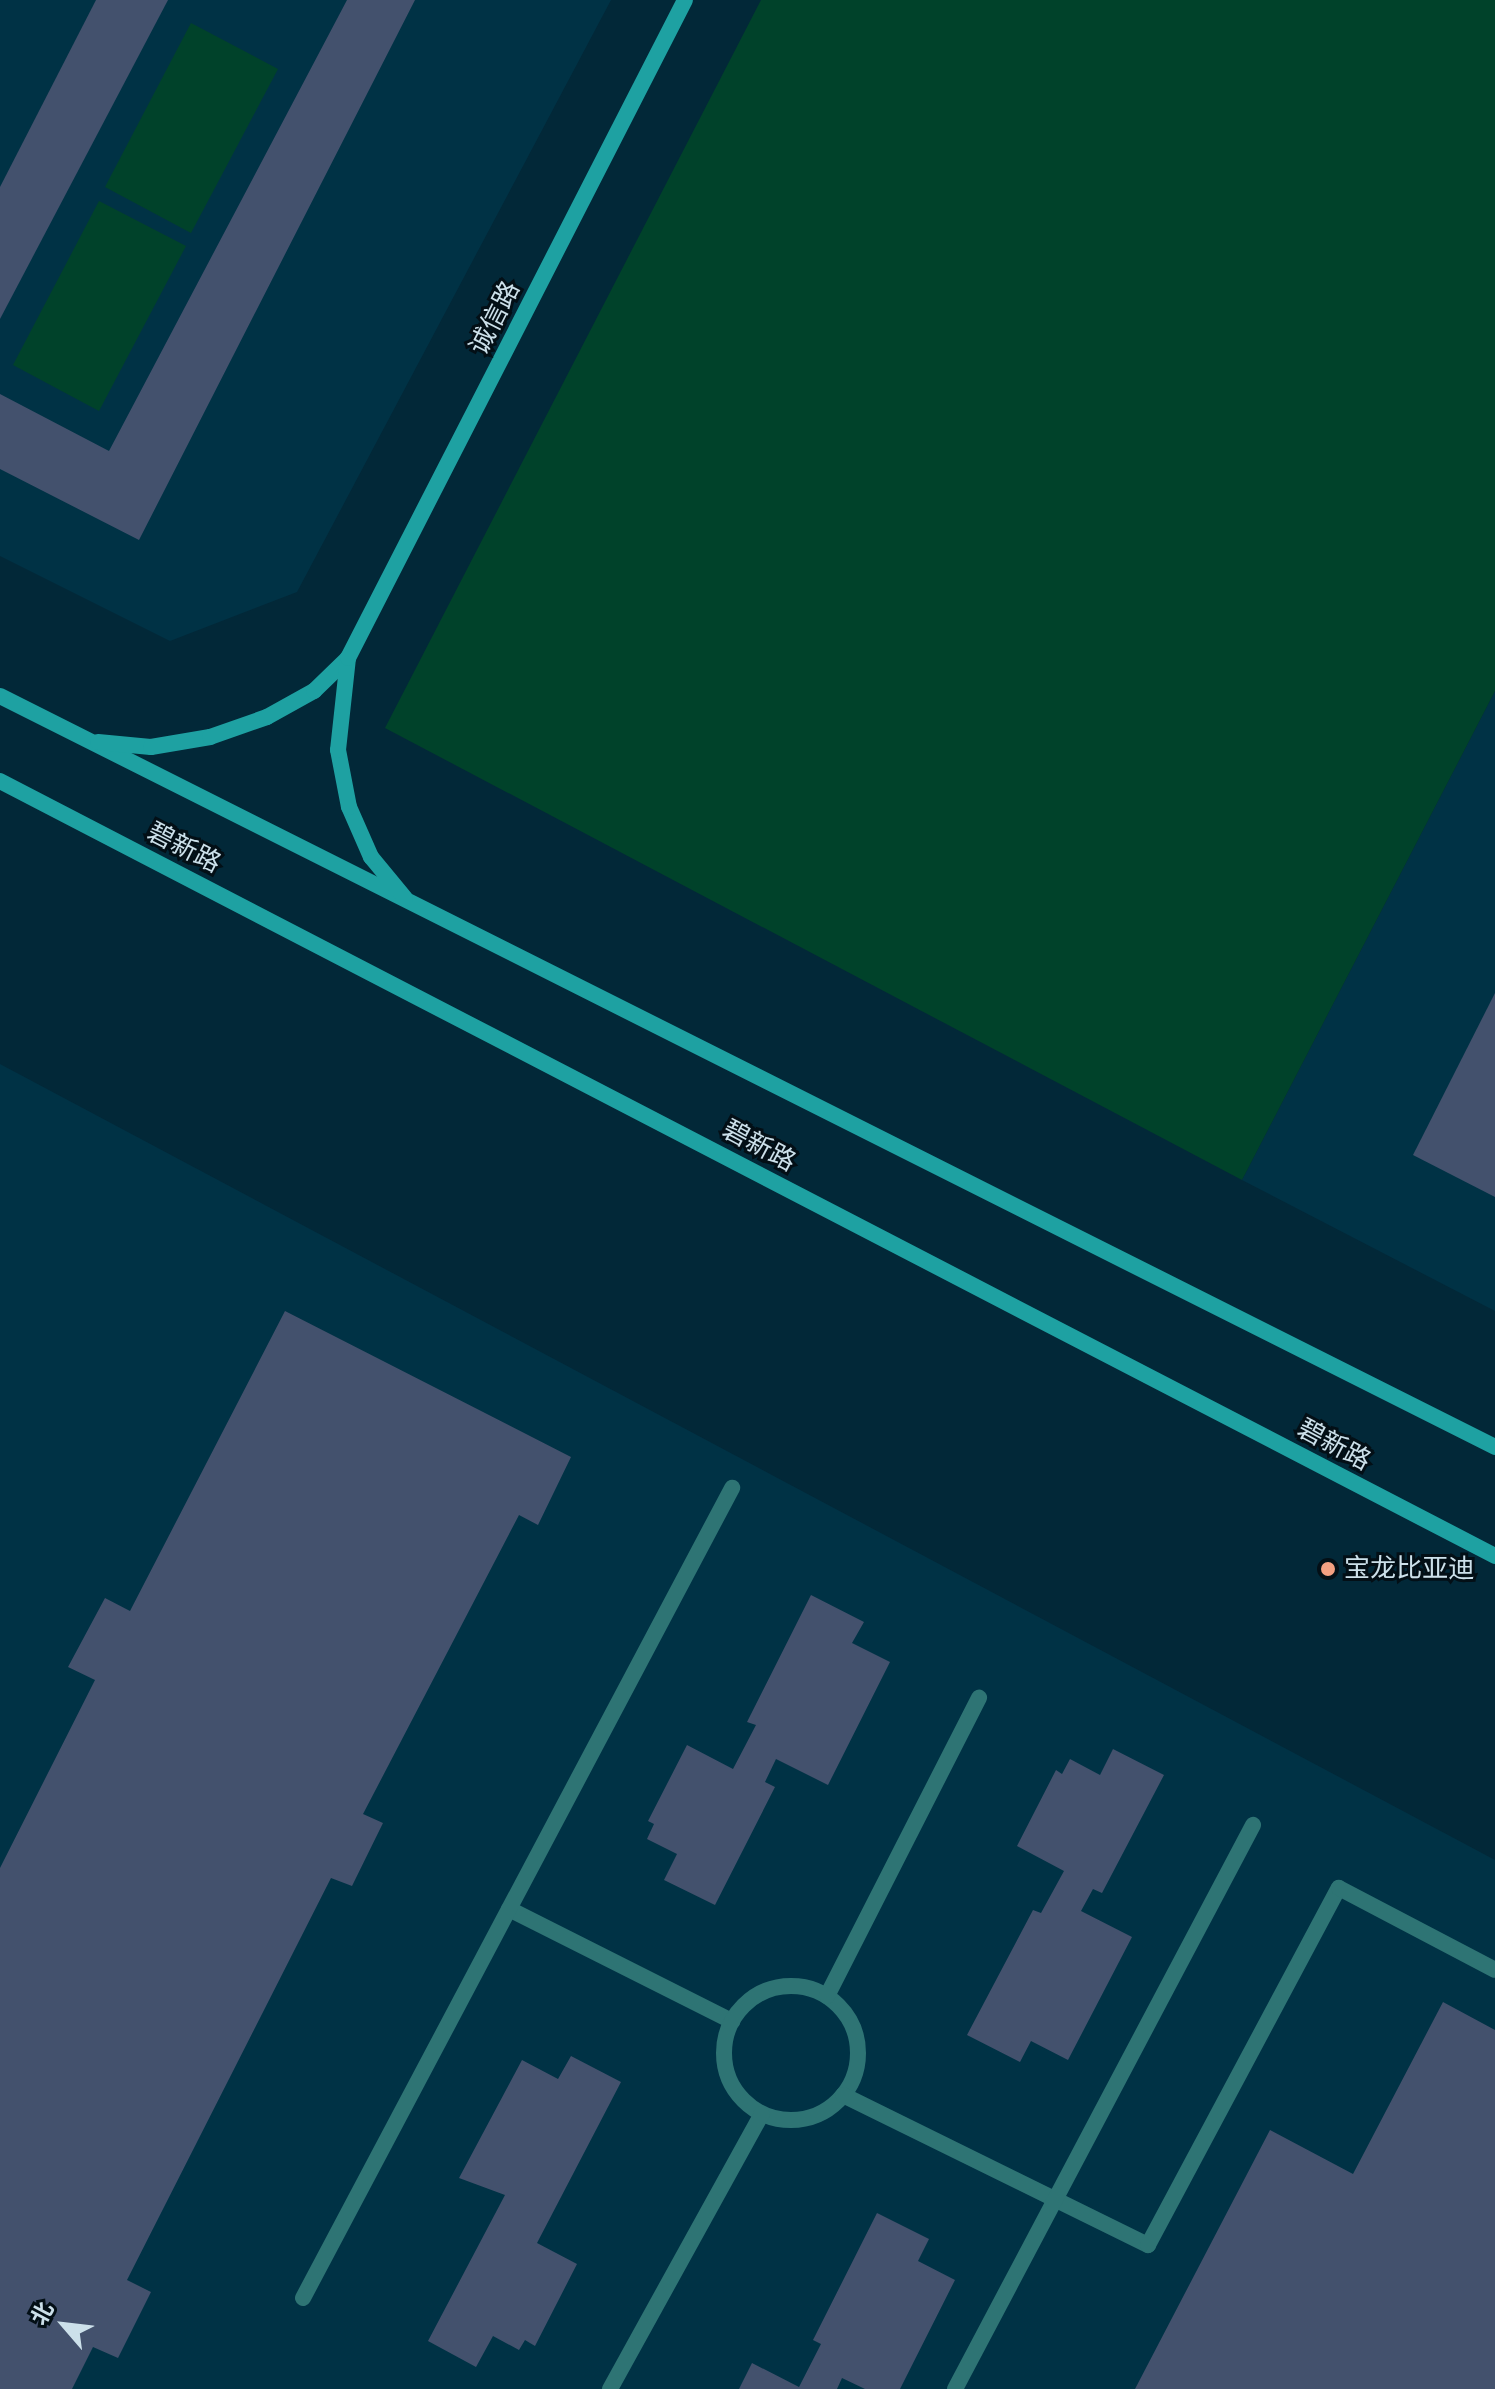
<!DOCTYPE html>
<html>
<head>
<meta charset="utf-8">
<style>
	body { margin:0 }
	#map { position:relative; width:1495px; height:2389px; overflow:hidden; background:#022838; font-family:Poppins,"Noto Sans SC",sans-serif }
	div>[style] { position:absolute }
	.built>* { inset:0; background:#003245 }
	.green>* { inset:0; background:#00422a }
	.building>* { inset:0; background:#43516d }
	.lane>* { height:16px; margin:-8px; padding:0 8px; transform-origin:8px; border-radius:8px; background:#2e7474 }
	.lane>.ring { margin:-8px; padding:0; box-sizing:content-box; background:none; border:16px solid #2e7474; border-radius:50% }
	.secondary>* { height:16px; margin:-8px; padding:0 8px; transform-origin:8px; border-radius:8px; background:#1ea1a2 }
	.dots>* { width:22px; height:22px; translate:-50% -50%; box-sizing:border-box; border:4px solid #030f16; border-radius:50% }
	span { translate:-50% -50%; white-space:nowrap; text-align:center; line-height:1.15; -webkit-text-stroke:6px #030f16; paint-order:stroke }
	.street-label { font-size:26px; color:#cce0ea }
	.poi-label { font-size:26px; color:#cce0ea }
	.left { translate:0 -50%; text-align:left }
	.north { position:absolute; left:24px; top:2285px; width:80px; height:80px; -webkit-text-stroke:6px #030f16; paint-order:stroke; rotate:298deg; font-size:22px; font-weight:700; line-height:32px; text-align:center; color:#cce0ea }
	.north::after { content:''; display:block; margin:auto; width:28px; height:36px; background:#cce0ea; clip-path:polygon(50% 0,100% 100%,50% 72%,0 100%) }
</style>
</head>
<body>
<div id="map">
	<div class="built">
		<div style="clip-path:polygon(0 0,611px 0,297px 592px,170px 641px,0 556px)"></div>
		<div style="clip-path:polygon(1495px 691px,1495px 1311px,1242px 1180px)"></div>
		<div style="clip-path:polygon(0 1064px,1495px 1860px,1495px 2389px,0 2389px)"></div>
	</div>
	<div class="green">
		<div style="clip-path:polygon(761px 0,1495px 0,1495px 691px,1242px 1180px,385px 728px)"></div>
		<div style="clip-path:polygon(191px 23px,278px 69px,191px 233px,105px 187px)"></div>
		<div style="clip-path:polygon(99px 201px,186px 246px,99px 411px,13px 365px)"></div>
	</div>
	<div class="building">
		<div style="clip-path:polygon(96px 0,168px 0,0 319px,0 187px)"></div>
		<div style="clip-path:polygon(347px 0,415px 0,139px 540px,0 469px,0 394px,109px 451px)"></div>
		<div style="clip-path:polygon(1495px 993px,1495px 1197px,1413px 1155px)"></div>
		<div style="clip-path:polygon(285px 1311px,571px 1457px,538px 1525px,519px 1515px,363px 1814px,383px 1823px,352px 1886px,331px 1878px,127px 2280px,151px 2292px,118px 2358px,93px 2347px,72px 2389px,0 2389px,0 1868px,95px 1680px,68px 1667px,105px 1598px,130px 1611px)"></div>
		<div style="clip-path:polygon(811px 1595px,864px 1622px,852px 1643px,890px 1662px,828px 1785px,776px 1759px,765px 1782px,775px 1787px,715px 1905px,664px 1880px,677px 1854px,647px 1839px,654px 1824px,648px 1821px,687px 1745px,733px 1769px,756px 1725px,747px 1722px)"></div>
		<div style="clip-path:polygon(1113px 1749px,1164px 1775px,1102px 1893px,1093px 1889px,1081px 1911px,1132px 1937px,1068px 2060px,1031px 2041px,1020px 2062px,967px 2035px,1033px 1910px,1041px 1913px,1064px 1871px,1017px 1846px,1056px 1770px,1062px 1774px,1070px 1759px,1100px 1775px)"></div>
		<div style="clip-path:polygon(1443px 2002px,1495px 2030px,1495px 2389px,1135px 2389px,1270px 2130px,1353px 2174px)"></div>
		<div style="clip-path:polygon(571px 2056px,621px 2082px,537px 2243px,577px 2264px,535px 2346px,525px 2340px,519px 2350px,493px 2336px,476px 2367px,428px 2341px,505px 2195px,459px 2178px,522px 2060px,558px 2079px)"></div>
		<div style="clip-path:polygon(877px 2213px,929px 2239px,918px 2261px,955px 2280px,900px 2389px,865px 2389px,842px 2378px,837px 2389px,739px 2389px,752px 2363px,799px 2387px,821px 2344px,813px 2340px)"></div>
	</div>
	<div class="lane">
		<div style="left:509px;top:1909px;width:250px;rotate:26.7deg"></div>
		<div class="ring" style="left:724px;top:1986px;width:118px;height:118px"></div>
		<div style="left:827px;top:1996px;width:335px;rotate:-63deg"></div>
		<div style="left:843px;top:2095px;width:340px;rotate:26.2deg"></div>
		<div style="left:1148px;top:2245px;width:405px;rotate:-61.9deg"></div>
		<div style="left:1339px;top:1888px;width:176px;rotate:27.7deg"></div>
		<div style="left:303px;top:2298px;width:917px;rotate:-62.09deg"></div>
		<div style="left:610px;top:2389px;width:314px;rotate:-61.1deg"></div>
		<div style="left:955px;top:2389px;width:638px;rotate:-62.15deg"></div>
	</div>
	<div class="secondary">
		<div style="left:0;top:696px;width:1673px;rotate:26.67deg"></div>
		<div style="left:98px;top:742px;width:53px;rotate:5.4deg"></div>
		<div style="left:151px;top:747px;width:60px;rotate:-9.6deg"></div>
		<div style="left:210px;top:737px;width:60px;rotate:-19.3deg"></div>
		<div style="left:267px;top:717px;width:54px;rotate:-29deg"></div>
		<div style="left:314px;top:691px;width:47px;rotate:-44.1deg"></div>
		<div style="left:0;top:781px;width:1684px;rotate:27.4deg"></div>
		<div style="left:405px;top:898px;width:53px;rotate:-129.7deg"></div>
		<div style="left:371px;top:857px;width:55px;rotate:-113.7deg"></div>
		<div style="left:349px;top:807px;width:58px;rotate:-100.9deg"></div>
		<div style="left:338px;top:750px;width:93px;rotate:-83.8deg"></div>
		<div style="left:348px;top:658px;width:739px;rotate:-62.88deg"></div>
	</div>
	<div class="dots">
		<div style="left:1328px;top:1569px;background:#f3a082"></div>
	</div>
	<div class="street-label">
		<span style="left:495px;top:318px;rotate:-63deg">诚信路</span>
		<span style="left:184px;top:848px;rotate:27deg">碧新路</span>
		<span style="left:759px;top:1146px;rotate:28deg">碧新路</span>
		<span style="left:1334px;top:1445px;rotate:28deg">碧新路</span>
	</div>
	<div class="poi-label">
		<span class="left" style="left:1344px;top:1569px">宝龙比亚迪</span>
	</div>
	<div class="north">北</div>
</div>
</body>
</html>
